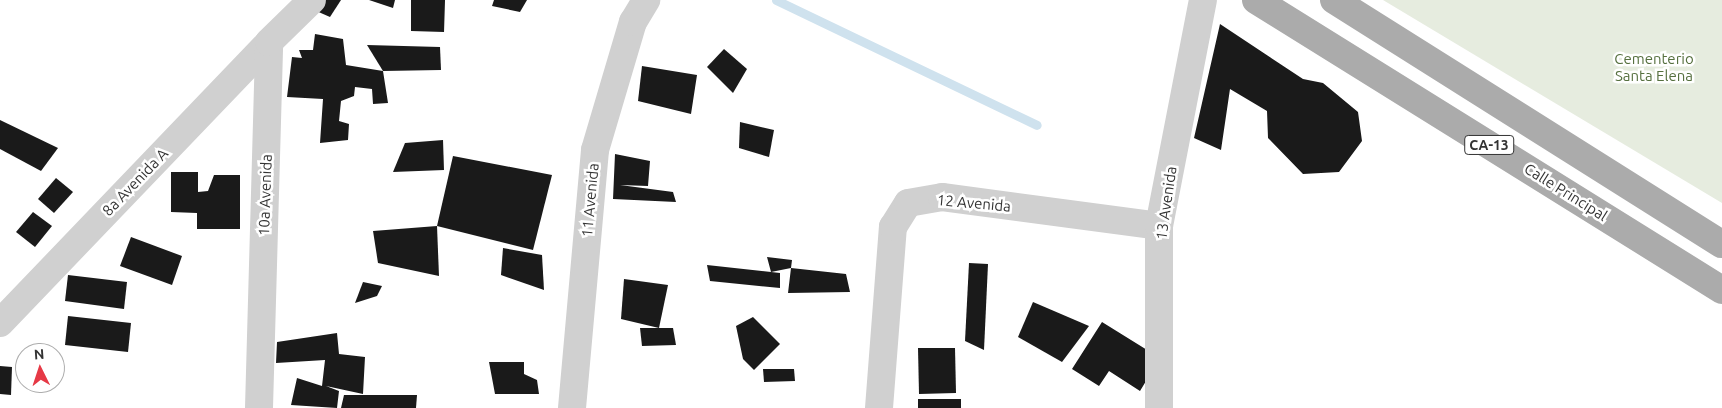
<!DOCTYPE html>
<html>
<head>
<meta charset="utf-8">
<style>
	body { margin:0 }
	#map { position:relative; width:1722px; height:408px; overflow:hidden; background:#fff; font-family:Ubuntu,sans-serif }
	div>[style] { position:absolute }
	.green>* { inset:0; background:#e6ecdf }
	.stream>* { height:9px; margin:-4.5px; padding:0 4.5px; transform-origin:4.5px; border-radius:4.5px; background:#cfe2ee }
	.building>* { inset:0; background:#1a1a1a }
	.minor>* { height:28px; margin:-14px; padding:0 14px; transform-origin:14px; border-radius:14px; background:#d0d0d0 }
	.major>* { height:28px; margin:-14px; padding:0 14px; transform-origin:14px; border-radius:14px; background:#ababab }
	span { translate:-50% -50%; white-space:nowrap; text-align:center; line-height:1.15; -webkit-text-stroke:5px #fff; paint-order:stroke }
	.shield-label span { padding:1px 4px; background:#fff; border:1px solid; border-radius:4px; -webkit-text-stroke-width:0 }
	.shield-label { font-size:14px; color:#333; font-weight:700 }
	.park-label { font-size:15px; color:#56703f }
	.street-label { font-size:15px; color:#333 }
	.north { position:absolute; left:15px; top:343px; width:50px; height:50px; box-sizing:border-box; background:#fff; border:1px solid #adadad; border-radius:50%; rotate:356deg; font-size:14px; font-weight:700; line-height:20px; text-align:center; color:#333 }
	.north::after { content:''; display:block; margin:auto; width:18px; height:22px; background:#e63946; clip-path:polygon(50% 0,100% 100%,50% 72%,0 100%) }
</style>
</head>
<body>
<div id="map">
	<div class="green">
		<div style="clip-path:polygon(1383px 0,1722px 0,1722px 203px)"></div>
	</div>
	<div class="stream">
		<div style="left:776px;top:0;width:289px;rotate:25.6deg"></div>
	</div>
	<div class="building">
		<div style="clip-path:polygon(322px 0,341px 0,330px 17px,314px 10px)"></div>
		<div style="clip-path:polygon(369px 0,395px 0,393px 8px)"></div>
		<div style="clip-path:polygon(411px 0,445px 0,444px 32px,411px 31px)"></div>
		<div style="clip-path:polygon(494px 0,527px 0,520px 12px,492px 6px)"></div>
		<div style="clip-path:polygon(1220px 24px,1303px 79px,1323px 83px,1358px 112px,1362px 141px,1339px 172px,1303px 174px,1268px 138px,1267px 111px,1230px 89px,1221px 150px,1194px 138px)"></div>
		<div style="clip-path:polygon(315px 34px,343px 39px,346px 65px,383px 71px,388px 103px,373px 104px,372px 89px,355px 87px,354px 96px,341px 101px,339px 121px,349px 124px,348px 140px,320px 143px,323px 99px,287px 97px,292px 57px,302px 58px,299px 50px,313px 50px)"></div>
		<div style="clip-path:polygon(367px 45px,440px 47px,441px 70px,383px 71px)"></div>
		<div style="clip-path:polygon(724px 49px,747px 69px,733px 93px,707px 67px)"></div>
		<div style="clip-path:polygon(642px 66px,697px 75px,691px 114px,638px 101px)"></div>
		<div style="clip-path:polygon(0 120px,58px 148px,41px 171px,0 149px)"></div>
		<div style="clip-path:polygon(740px 122px,774px 130px,769px 157px,739px 148px)"></div>
		<div style="clip-path:polygon(443px 140px,444px 170px,393px 172px,405px 143px)"></div>
		<div style="clip-path:polygon(615px 154px,650px 161px,648px 186px,620px 185px,673px 192px,676px 202px,613px 199px)"></div>
		<div style="clip-path:polygon(453px 156px,552px 175px,533px 250px,437px 226px)"></div>
		<div style="clip-path:polygon(171px 172px,198px 172px,198px 192px,208px 191px,214px 175px,240px 175px,240px 229px,197px 229px,197px 213px,171px 212px)"></div>
		<div style="clip-path:polygon(56px 178px,73px 192px,54px 213px,38px 199px)"></div>
		<div style="clip-path:polygon(33px 212px,52px 226px,35px 247px,16px 232px)"></div>
		<div style="clip-path:polygon(437px 226px,439px 276px,378px 263px,373px 231px)"></div>
		<div style="clip-path:polygon(131px 237px,182px 256px,172px 285px,120px 266px)"></div>
		<div style="clip-path:polygon(503px 248px,542px 255px,544px 290px,501px 275px)"></div>
		<div style="clip-path:polygon(767px 257px,792px 260px,791px 268px,846px 274px,850px 292px,788px 293px,791px 268px,771px 272px)"></div>
		<div style="clip-path:polygon(969px 263px,988px 264px,984px 350px,965px 341px)"></div>
		<div style="clip-path:polygon(707px 265px,780px 273px,780px 288px,710px 281px)"></div>
		<div style="clip-path:polygon(68px 275px,127px 282px,124px 309px,65px 301px)"></div>
		<div style="clip-path:polygon(624px 279px,668px 285px,659px 328px,621px 319px)"></div>
		<div style="clip-path:polygon(363px 282px,382px 286px,377px 296px,355px 303px)"></div>
		<div style="clip-path:polygon(1033px 302px,1089px 326px,1062px 362px,1018px 337px)"></div>
		<div style="clip-path:polygon(68px 316px,131px 323px,128px 352px,65px 345px)"></div>
		<div style="clip-path:polygon(753px 317px,780px 344px,754px 370px,743px 359px,736px 326px)"></div>
		<div style="clip-path:polygon(1102px 322px,1160px 358px,1140px 391px,1109px 371px,1099px 386px,1072px 369px)"></div>
		<div style="clip-path:polygon(640px 328px,673px 328px,676px 345px,642px 346px)"></div>
		<div style="clip-path:polygon(337px 333px,339px 354px,365px 357px,363px 394px,326px 386px,339px 391px,337px 408px,291px 405px,297px 378px,322px 386px,325px 360px,276px 363px,277px 342px)"></div>
		<div style="clip-path:polygon(918px 348px,955px 348px,956px 393px,919px 394px)"></div>
		<div style="clip-path:polygon(489px 362px,524px 362px,524px 374px,537px 380px,539px 394px,495px 394px)"></div>
		<div style="clip-path:polygon(0 366px,12px 367px,11px 395px,0 394px)"></div>
		<div style="clip-path:polygon(763px 369px,794px 369px,795px 381px,764px 382px)"></div>
		<div style="clip-path:polygon(344px 395px,417px 395px,416px 408px,341px 408px)"></div>
		<div style="clip-path:polygon(918px 399px,961px 399px,961px 408px,918px 408px)"></div>
	</div>
	<div class="minor">
		<div style="left:0;top:323px;width:389px;rotate:-46.2deg"></div>
		<div style="left:259px;top:408px;width:366px;rotate:-88.4deg"></div>
		<div style="left:269px;top:42px;width:60px;rotate:-44.3deg"></div>
		<div style="left:572px;top:408px;width:259px;rotate:-84.9deg"></div>
		<div style="left:595px;top:150px;width:134px;rotate:-73.5deg"></div>
		<div style="left:633px;top:22px;width:26px;rotate:-59deg"></div>
		<div style="left:879px;top:408px;width:182px;rotate:-85.6deg"></div>
		<div style="left:893px;top:227px;width:28px;rotate:-58deg"></div>
		<div style="left:908px;top:203px;width:35px;rotate:-10deg"></div>
		<div style="left:942px;top:197px;width:219px;rotate:7.6deg"></div>
		<div style="left:1159px;top:408px;width:182px;rotate:-90deg"></div>
		<div style="left:1159px;top:226px;width:230px;rotate:-79deg"></div>
	</div>
	<div class="major">
		<div style="left:1256px;top:0;width:549px;rotate:31.89deg"></div>
		<div style="left:1334px;top:0;width:458px;rotate:32.2deg"></div>
	</div>
	<div class="shield-label">
		<span style="left:1489px;top:145px">CA-13</span>
	</div>
	<div class="park-label">
		<span style="left:1654px;top:67px">Cementerio<br>Santa Elena</span>
	</div>
	<div class="street-label">
		<span style="left:135px;top:182px;rotate:-46deg">8a Avenida A</span>
		<span style="left:1566px;top:192px;rotate:32deg">Calle Principal</span>
		<span style="left:265px;top:195px;rotate:-88deg">10a Avenida</span>
		<span style="left:590px;top:200px;rotate:-85deg">11 Avenida</span>
		<span style="left:974px;top:203px;rotate:5deg">12 Avenida</span>
		<span style="left:1166px;top:203px;rotate:-82deg">13 Avenida</span>
	</div>
	<div class="north">N</div>
</div>
</body>
</html>
